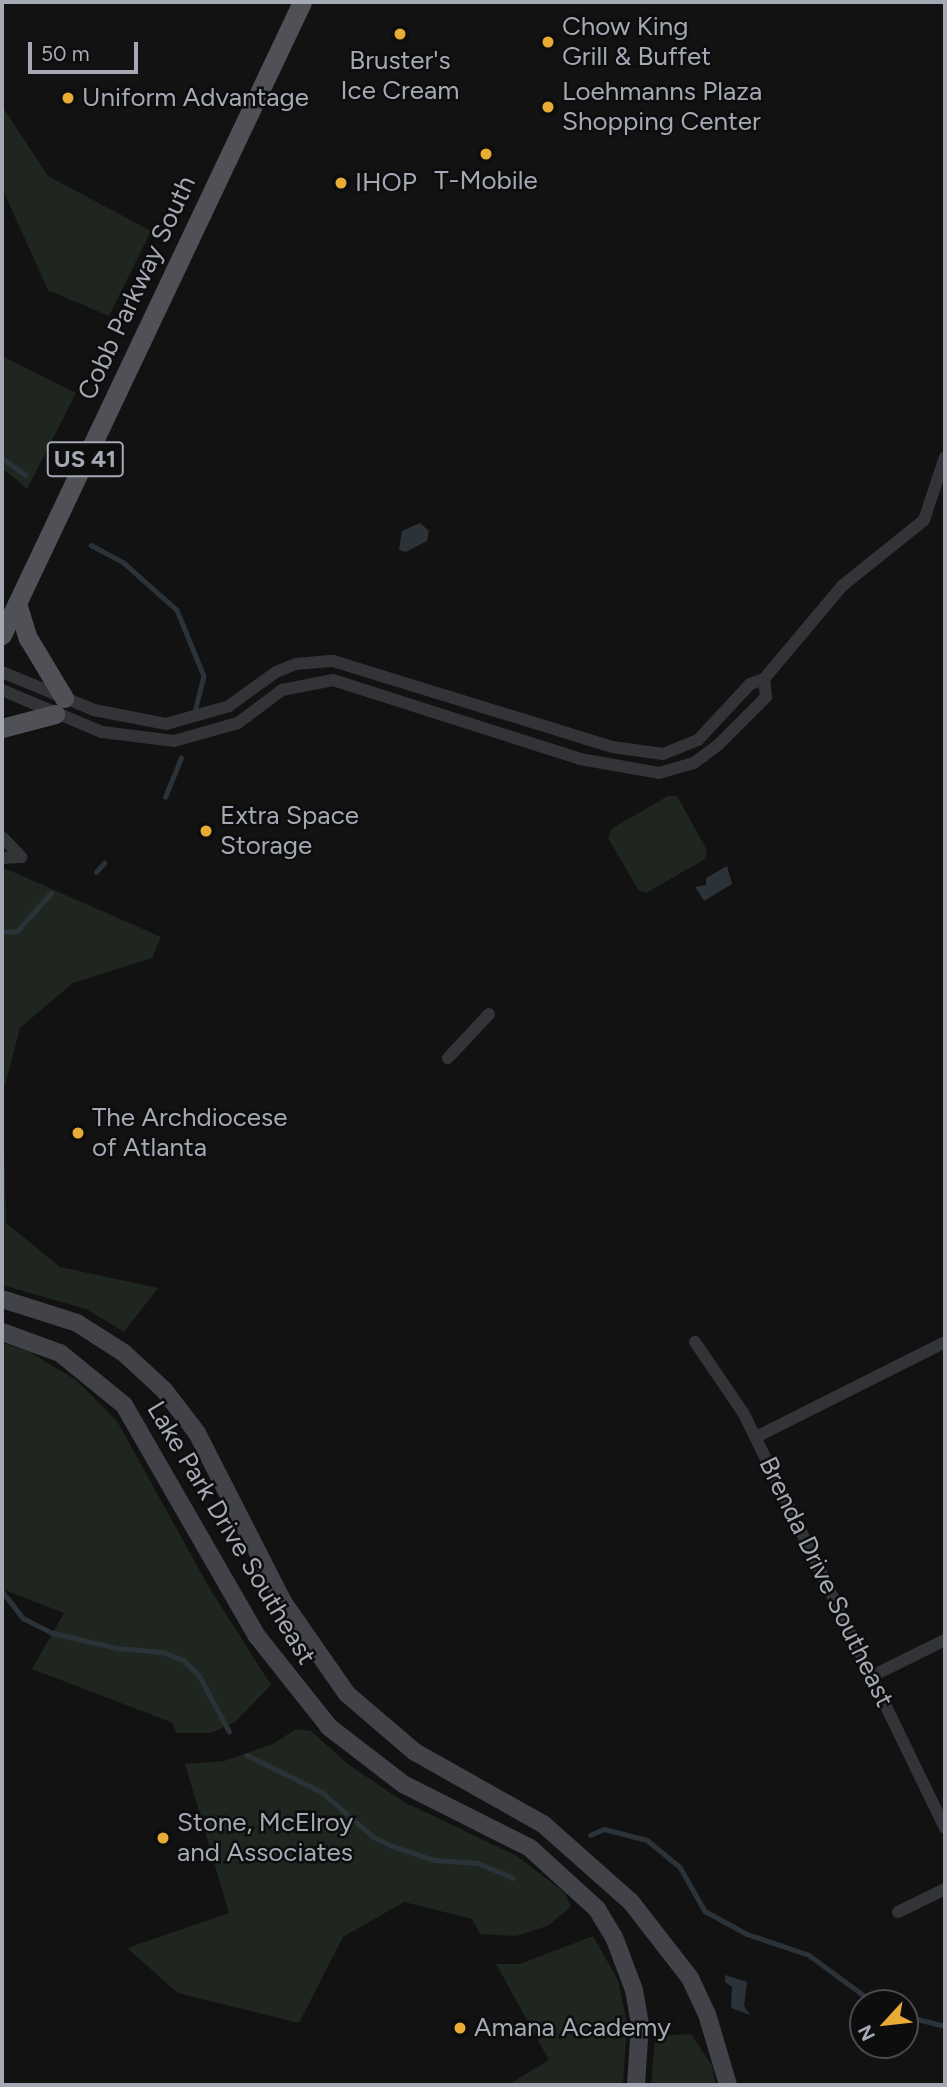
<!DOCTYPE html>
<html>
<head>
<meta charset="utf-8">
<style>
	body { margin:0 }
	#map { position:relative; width:947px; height:2087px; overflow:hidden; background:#121213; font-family:Figtree,sans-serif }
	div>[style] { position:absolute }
	.green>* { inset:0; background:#1e261f }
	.water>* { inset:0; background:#2b3238 }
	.stream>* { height:4.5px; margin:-2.25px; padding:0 2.25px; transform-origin:2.25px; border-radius:2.25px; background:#2b3238 }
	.street>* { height:12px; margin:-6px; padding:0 6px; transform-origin:6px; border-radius:6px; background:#333438 }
	.secondary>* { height:18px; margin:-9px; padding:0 9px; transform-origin:9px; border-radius:9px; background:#414348 }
	.primary>* { height:19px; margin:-9.5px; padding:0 9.5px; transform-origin:9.5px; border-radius:9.5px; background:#4f5157 }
	.dots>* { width:19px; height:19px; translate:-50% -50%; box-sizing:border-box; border:4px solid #0d0d0e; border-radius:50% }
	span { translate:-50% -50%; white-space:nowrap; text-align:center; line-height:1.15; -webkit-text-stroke:5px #0d0d0e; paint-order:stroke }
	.shield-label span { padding:2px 5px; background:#0d0d0e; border:2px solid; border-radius:5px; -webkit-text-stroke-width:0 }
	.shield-label { font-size:24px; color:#a4a9b3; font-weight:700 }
	.poi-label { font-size:26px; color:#a4a9b3 }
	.left { translate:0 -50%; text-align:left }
	.street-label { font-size:26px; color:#a4a9b3 }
	.frame { position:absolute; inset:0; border:4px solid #a4a9b3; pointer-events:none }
	.north { position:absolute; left:849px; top:1989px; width:70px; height:70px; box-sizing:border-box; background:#0d0d0e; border:2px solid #494b50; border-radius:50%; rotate:243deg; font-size:19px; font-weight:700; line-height:28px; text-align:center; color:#a4a9b3 }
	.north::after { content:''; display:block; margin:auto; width:24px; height:32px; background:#e8ac35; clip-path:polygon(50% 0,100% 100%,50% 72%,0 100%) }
	.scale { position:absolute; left:28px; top:42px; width:110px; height:32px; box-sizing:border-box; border:4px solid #a4a9b3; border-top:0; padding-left:9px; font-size:21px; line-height:24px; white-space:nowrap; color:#a4a9b3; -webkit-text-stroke:5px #0d0d0e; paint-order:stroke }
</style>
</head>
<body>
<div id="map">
	<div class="green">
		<div style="clip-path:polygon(2px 106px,48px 176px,151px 231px,109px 316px,48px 290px,2px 188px)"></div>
		<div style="clip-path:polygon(2px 356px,76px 393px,27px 489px,2px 468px)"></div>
		<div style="clip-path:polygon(668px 796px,677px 796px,707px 850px,705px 859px,646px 893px,639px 891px,608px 838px,611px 829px)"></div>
		<div style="clip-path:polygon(2px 867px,161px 937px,152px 958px,73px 983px,20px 1028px,3px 1093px,6px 1223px,60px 1267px,158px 1288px,124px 1332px,86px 1309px,2px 1285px)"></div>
		<div style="clip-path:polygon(2px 1343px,28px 1351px,76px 1380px,117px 1421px,210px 1589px,271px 1685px,235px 1722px,211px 1733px,176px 1733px,173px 1723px,32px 1669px,64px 1613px,2px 1589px)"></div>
		<div style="clip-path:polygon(296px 1729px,311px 1731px,349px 1765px,404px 1802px,517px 1856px,565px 1893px,571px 1907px,547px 1926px,516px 1936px,480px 1934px,472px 1919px,404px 1902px,343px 1937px,299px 2023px,178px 1993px,127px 1948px,229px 1913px,185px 1764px,224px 1761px,273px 1744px)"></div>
		<div style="clip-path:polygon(593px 1936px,618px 1980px,627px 2023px,623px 2085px,508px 2085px,549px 2060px,496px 1964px,520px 1964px)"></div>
		<div style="clip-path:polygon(691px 2034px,712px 2066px,716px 2085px,651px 2085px,655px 2036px)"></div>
	</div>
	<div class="water">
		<div style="clip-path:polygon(420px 523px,429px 531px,427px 541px,406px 552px,399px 550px,402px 531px)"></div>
		<div style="clip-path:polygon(727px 866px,732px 884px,704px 901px,695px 887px,706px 885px,706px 878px)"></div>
		<div style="clip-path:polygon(725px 1975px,747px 1982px,744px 2006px,750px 2015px,731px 2008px,732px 1987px,725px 1982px)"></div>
	</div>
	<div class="stream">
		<div style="left:2px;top:458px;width:29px;rotate:36deg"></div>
		<div style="left:91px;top:545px;width:36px;rotate:28deg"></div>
		<div style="left:123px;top:562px;width:72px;rotate:41.6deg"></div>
		<div style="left:177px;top:610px;width:71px;rotate:67.8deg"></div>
		<div style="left:204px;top:676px;width:37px;rotate:104deg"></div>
		<div style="left:165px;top:797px;width:42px;rotate:-67.7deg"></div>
		<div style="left:96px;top:872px;width:12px;rotate:-48deg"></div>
		<div style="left:2px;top:932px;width:15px;rotate:-4deg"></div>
		<div style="left:17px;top:931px;width:51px;rotate:-48.2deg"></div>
		<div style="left:2px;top:1591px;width:34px;rotate:52deg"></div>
		<div style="left:23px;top:1618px;width:34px;rotate:27deg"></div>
		<div style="left:53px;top:1633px;width:66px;rotate:13.2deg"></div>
		<div style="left:117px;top:1648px;width:46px;rotate:5deg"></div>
		<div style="left:163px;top:1652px;width:22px;rotate:22deg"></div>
		<div style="left:183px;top:1660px;width:22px;rotate:43deg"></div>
		<div style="left:199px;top:1675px;width:64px;rotate:61.8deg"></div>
		<div style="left:247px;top:1755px;width:84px;rotate:26.3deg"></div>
		<div style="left:322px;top:1792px;width:67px;rotate:41.3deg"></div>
		<div style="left:372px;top:1836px;width:22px;rotate:27deg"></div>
		<div style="left:392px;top:1846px;width:44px;rotate:18.4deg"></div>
		<div style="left:434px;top:1860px;width:44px;rotate:3.9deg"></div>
		<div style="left:478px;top:1863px;width:38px;rotate:23deg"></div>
		<div style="left:590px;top:1835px;width:15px;rotate:-23deg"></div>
		<div style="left:604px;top:1829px;width:44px;rotate:14.3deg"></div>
		<div style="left:647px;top:1840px;width:43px;rotate:39.3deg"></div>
		<div style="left:680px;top:1867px;width:51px;rotate:60.4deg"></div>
		<div style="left:705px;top:1911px;width:48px;rotate:28.7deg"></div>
		<div style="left:747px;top:1934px;width:65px;rotate:18.7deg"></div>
		<div style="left:809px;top:1955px;width:81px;rotate:36.4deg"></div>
		<div style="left:905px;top:2016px;width:41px;rotate:14deg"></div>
	</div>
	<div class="street">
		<div style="left:2px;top:672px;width:100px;rotate:22.4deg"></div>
		<div style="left:94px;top:710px;width:73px;rotate:11deg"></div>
		<div style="left:166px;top:724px;width:66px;rotate:-15.9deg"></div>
		<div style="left:229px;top:706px;width:58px;rotate:-35.9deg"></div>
		<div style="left:276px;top:672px;width:22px;rotate:-22deg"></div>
		<div style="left:296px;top:664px;width:37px;rotate:-5deg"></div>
		<div style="left:333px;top:661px;width:293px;rotate:17.1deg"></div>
		<div style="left:613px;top:747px;width:50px;rotate:8deg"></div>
		<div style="left:663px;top:754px;width:38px;rotate:-22deg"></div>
		<div style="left:698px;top:740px;width:76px;rotate:-47.1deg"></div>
		<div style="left:750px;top:684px;width:15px;rotate:-20deg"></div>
		<div style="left:764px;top:679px;width:121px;rotate:-50deg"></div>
		<div style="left:842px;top:586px;width:105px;rotate:-38.8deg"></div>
		<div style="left:924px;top:520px;width:66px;rotate:-71.6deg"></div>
		<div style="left:2px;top:690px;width:108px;rotate:22.8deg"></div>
		<div style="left:102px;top:732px;width:73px;rotate:7.1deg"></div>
		<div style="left:174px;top:741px;width:66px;rotate:-15.7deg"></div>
		<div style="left:238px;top:723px;width:55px;rotate:-36.9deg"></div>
		<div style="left:282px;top:690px;width:52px;rotate:-11.1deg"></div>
		<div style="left:333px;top:680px;width:259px;rotate:17.7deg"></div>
		<div style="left:580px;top:759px;width:80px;rotate:10deg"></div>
		<div style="left:659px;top:773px;width:36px;rotate:-16deg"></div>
		<div style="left:694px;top:763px;width:30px;rotate:-37deg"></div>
		<div style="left:718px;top:745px;width:68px;rotate:-45deg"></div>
		<div style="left:766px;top:697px;width:18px;rotate:-96deg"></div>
		<div style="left:2px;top:837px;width:28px;rotate:46deg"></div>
		<div style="left:2px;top:858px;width:19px;rotate:-3deg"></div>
		<div style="left:448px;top:1058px;width:60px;rotate:-47deg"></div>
		<div style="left:695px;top:1342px;width:87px;rotate:55.8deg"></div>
		<div style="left:744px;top:1414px;width:460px;rotate:64.1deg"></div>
		<div style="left:756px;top:1437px;width:212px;rotate:-26.7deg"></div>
		<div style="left:872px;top:1676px;width:81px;rotate:-26.3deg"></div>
		<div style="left:898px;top:1912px;width:52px;rotate:-26.1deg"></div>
	</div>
	<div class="secondary">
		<div style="left:2px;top:1299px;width:79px;rotate:17.7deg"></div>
		<div style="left:77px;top:1323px;width:56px;rotate:32.6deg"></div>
		<div style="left:124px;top:1353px;width:54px;rotate:42.8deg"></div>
		<div style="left:164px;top:1390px;width:54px;rotate:52.5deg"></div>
		<div style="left:197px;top:1433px;width:190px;rotate:63deg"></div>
		<div style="left:283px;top:1602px;width:112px;rotate:55.2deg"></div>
		<div style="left:347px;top:1694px;width:89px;rotate:40.5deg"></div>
		<div style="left:415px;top:1752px;width:147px;rotate:29.4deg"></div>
		<div style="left:543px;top:1824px;width:118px;rotate:41.6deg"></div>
		<div style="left:631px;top:1902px;width:96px;rotate:52.2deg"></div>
		<div style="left:690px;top:1978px;width:40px;rotate:65deg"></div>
		<div style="left:707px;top:2014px;width:74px;rotate:73.5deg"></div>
		<div style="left:2px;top:1332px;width:62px;rotate:19.9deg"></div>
		<div style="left:60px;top:1353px;width:82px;rotate:39.1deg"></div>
		<div style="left:124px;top:1405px;width:267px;rotate:60.1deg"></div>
		<div style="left:257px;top:1636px;width:116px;rotate:51.6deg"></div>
		<div style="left:329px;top:1727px;width:93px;rotate:37.6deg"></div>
		<div style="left:403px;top:1784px;width:142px;rotate:26.7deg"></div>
		<div style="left:530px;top:1848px;width:91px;rotate:42.3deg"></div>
		<div style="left:597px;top:1909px;width:33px;rotate:59deg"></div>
		<div style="left:614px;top:1937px;width:57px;rotate:69.3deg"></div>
		<div style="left:634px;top:1990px;width:35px;rotate:80deg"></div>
		<div style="left:640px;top:2024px;width:61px;rotate:93.8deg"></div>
	</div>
	<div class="primary">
		<div style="left:17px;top:603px;width:37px;rotate:73deg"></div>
		<div style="left:28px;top:638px;width:70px;rotate:59deg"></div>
		<div style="left:2px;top:635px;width:700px;rotate:-64.64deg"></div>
		<div style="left:2px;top:728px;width:55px;rotate:-14.8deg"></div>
	</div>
	<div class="dots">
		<div style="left:400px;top:34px;background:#e8ac35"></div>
		<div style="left:548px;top:42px;background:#e8ac35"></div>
		<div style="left:68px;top:98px;background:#e8ac35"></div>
		<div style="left:548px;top:107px;background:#e8ac35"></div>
		<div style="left:486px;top:154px;background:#e8ac35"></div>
		<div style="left:341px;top:183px;background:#e8ac35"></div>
		<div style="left:206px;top:831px;background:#e8ac35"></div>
		<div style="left:78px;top:1133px;background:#e8ac35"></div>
		<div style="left:163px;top:1838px;background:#e8ac35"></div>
		<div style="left:460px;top:2028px;background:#e8ac35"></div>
	</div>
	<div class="shield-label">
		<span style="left:85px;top:459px">US 41</span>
	</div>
	<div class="poi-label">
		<span class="left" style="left:562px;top:42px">Chow King<br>Grill &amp; Buffet</span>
		<span style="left:400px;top:76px">Bruster's<br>Ice Cream</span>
		<span class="left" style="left:562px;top:107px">Loehmanns Plaza<br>Shopping Center</span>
		<span class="left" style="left:82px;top:98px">Uniform Advantage</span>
		<span style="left:486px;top:181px">T-Mobile</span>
		<span class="left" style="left:355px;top:183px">IHOP</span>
		<span class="left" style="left:220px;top:831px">Extra Space<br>Storage</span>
		<span class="left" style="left:92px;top:1133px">The Archdiocese<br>of Atlanta</span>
		<span class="left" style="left:177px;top:1838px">Stone, McElroy<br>and Associates</span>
		<span class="left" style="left:474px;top:2028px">Amana Academy</span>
	</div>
	<div class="street-label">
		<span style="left:137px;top:288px;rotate:-65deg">Cobb Parkway South</span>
		<span style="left:231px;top:1533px;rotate:59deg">Lake Park Drive Southeast</span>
		<span style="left:826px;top:1582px;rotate:64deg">Brenda Drive Southeast</span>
	</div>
	<div class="frame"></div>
	<div class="north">N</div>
	<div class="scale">50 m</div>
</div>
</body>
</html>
